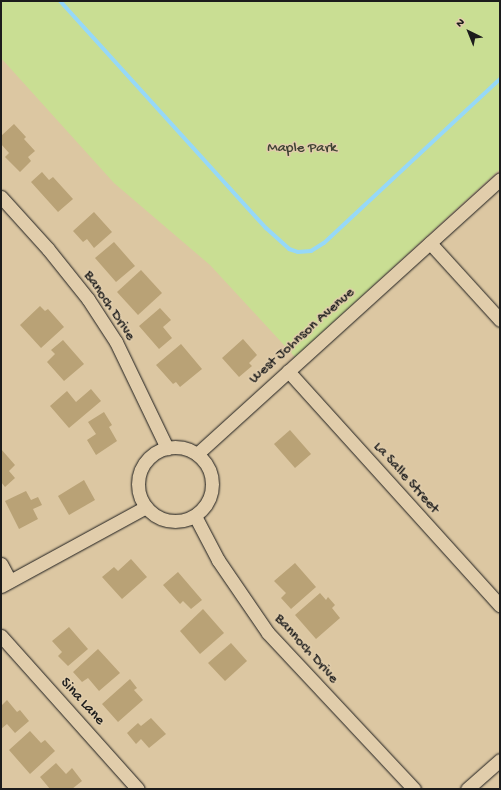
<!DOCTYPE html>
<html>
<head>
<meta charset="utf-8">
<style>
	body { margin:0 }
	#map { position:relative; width:501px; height:790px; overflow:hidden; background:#dcc7a2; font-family:"Gochi Hand",sans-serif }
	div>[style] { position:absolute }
	.green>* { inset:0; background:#c9de93 }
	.stream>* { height:4px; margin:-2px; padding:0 2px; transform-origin:2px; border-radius:2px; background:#96d8f8 }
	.building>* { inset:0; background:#b9a276 }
	.roads { filter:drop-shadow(0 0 1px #1c1c1c) drop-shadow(0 0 1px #1c1c1c) }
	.street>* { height:13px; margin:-6.5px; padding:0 6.5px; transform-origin:6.5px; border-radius:6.5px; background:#e1cdab }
	.street>.ring { margin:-6.5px; padding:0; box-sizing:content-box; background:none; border:13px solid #e1cdab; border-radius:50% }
	span { translate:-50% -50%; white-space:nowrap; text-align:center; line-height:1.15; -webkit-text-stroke:3px #e1cdab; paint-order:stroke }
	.park-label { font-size:15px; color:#3f4334 }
	.street-label { font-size:15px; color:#1c1c1c }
	.frame { position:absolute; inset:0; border:2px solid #1c1c1c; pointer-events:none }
	.north { position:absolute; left:449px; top:12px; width:40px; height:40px; -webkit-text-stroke:3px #e1cdab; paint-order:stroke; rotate:317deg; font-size:11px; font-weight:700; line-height:16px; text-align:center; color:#1c1c1c }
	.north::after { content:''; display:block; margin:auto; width:14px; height:18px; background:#1c1c1c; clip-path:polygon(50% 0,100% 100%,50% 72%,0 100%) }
</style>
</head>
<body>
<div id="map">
	<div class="green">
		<div style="clip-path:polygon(1px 1px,500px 1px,500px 169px,295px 357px,210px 265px,114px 183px,1px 58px)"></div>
	</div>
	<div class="stream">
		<div style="left:60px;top:1px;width:307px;rotate:47.8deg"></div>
		<div style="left:266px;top:228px;width:31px;rotate:42deg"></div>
		<div style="left:289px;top:249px;width:9px;rotate:18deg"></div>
		<div style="left:298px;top:252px;width:13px;rotate:-4deg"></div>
		<div style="left:311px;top:251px;width:15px;rotate:-32deg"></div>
		<div style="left:324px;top:243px;width:241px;rotate:-43deg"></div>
	</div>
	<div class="building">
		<div style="clip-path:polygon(14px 124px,26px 137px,24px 139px,35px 151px,28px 157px,31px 161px,20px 172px,5px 157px,9px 153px,1px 144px,1px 136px)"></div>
		<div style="clip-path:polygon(42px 172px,49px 180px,53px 177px,73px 199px,58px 212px,31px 182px)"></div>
		<div style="clip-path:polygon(94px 212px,112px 232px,94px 248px,87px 239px,83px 242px,73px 231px)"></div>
		<div style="clip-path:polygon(114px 242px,135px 266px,116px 282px,95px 258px)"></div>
		<div style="clip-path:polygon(141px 270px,162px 293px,138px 315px,117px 292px)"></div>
		<div style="clip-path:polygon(40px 306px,45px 311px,48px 309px,64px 327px,41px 348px,20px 325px)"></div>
		<div style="clip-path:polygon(160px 308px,171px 320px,163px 327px,172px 338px,159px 349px,139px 326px)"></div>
		<div style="clip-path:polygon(243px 339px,257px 355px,249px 363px,252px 366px,239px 377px,222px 358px)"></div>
		<div style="clip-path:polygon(63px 340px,84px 364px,64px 381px,47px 362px,55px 354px,51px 350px)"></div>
		<div style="clip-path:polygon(181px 344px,202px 369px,180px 387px,176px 382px,173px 384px,156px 365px)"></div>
		<div style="clip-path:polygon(91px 389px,101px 401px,69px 428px,50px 406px,67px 391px,76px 402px)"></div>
		<div style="clip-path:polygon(104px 412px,112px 425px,109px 427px,117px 441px,96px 455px,87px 440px,96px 434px,88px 422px)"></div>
		<div style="clip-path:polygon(290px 430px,311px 454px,295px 468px,274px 444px)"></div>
		<div style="clip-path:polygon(1px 449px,15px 465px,9px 471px,15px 478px,5px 487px,1px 482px)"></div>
		<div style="clip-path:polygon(84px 480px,95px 500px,69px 515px,58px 496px)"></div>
		<div style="clip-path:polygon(26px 491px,31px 500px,38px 497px,42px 505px,33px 509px,38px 519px,19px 529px,5px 501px)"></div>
		<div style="clip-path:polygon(131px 559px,147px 577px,122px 599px,102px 577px,114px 567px,118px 571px)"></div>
		<div style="clip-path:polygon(295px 563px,316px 587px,291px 609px,281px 598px,286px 593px,274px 581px)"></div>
		<div style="clip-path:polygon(178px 572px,202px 600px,191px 609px,183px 601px,180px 604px,163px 585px)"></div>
		<div style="clip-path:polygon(320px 593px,326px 600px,328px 597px,335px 605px,332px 608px,340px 618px,316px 639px,295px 615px)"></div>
		<div style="clip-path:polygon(203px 609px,224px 633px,200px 654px,180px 631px)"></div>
		<div style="clip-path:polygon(69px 627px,88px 649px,68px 666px,58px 656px,62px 652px,52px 641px)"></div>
		<div style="clip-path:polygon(231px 643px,247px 661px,225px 681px,208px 663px)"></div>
		<div style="clip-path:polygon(98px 649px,120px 673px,99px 691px,88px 678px,82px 682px,73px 672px)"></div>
		<div style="clip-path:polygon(130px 679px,137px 688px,134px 690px,143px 700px,118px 722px,102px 704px)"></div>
		<div style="clip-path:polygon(7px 700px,17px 712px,20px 710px,29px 721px,15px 733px,7px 724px,1px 729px,1px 706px)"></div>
		<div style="clip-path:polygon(151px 718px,166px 734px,149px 748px,141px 739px,136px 744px,127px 733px,138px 723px,141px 726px)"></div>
		<div style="clip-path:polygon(30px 731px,41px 743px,45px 740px,55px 751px,30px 774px,9px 750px)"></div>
		<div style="clip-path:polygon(56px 763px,66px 774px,72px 768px,82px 781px,72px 789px,50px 789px,40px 777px)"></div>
	</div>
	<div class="roads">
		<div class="street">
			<div style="left:1px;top:197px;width:70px;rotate:47.9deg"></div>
			<div style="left:48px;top:249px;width:64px;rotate:51.3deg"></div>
			<div style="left:88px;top:299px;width:51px;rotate:56.9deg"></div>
			<div style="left:116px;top:342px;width:118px;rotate:64.3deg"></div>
			<div style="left:430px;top:243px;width:104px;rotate:47.7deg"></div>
			<div style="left:288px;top:371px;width:316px;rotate:47.9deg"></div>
			<div class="ring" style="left:138px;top:447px;width:61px;height:61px"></div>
			<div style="left:197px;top:454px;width:409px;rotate:-42.2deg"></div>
			<div style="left:195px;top:516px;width:50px;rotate:62.4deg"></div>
			<div style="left:218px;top:560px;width:88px;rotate:55.6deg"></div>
			<div style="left:268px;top:633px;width:214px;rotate:46.9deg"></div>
			<div style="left:1px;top:564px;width:19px;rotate:62deg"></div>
			<div style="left:1px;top:586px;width:165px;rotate:-28.6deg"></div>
			<div style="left:1px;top:636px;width:205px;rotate:48.2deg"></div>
			<div style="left:467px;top:789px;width:44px;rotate:-41.3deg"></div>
		</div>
	</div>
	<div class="park-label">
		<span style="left:302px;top:149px">Maple Park</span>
	</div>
	<div class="street-label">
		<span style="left:109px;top:306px;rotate:56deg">Banoch Drive</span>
		<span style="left:302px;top:336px;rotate:-42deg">West Johnson Avenue</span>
		<span style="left:406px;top:478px;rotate:48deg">La Salle Street</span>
		<span style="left:306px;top:649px;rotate:48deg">Bannoch Drive</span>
		<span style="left:82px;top:702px;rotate:48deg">Sina Lane</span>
	</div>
	<div class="frame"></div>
	<div class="north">N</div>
</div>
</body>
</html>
